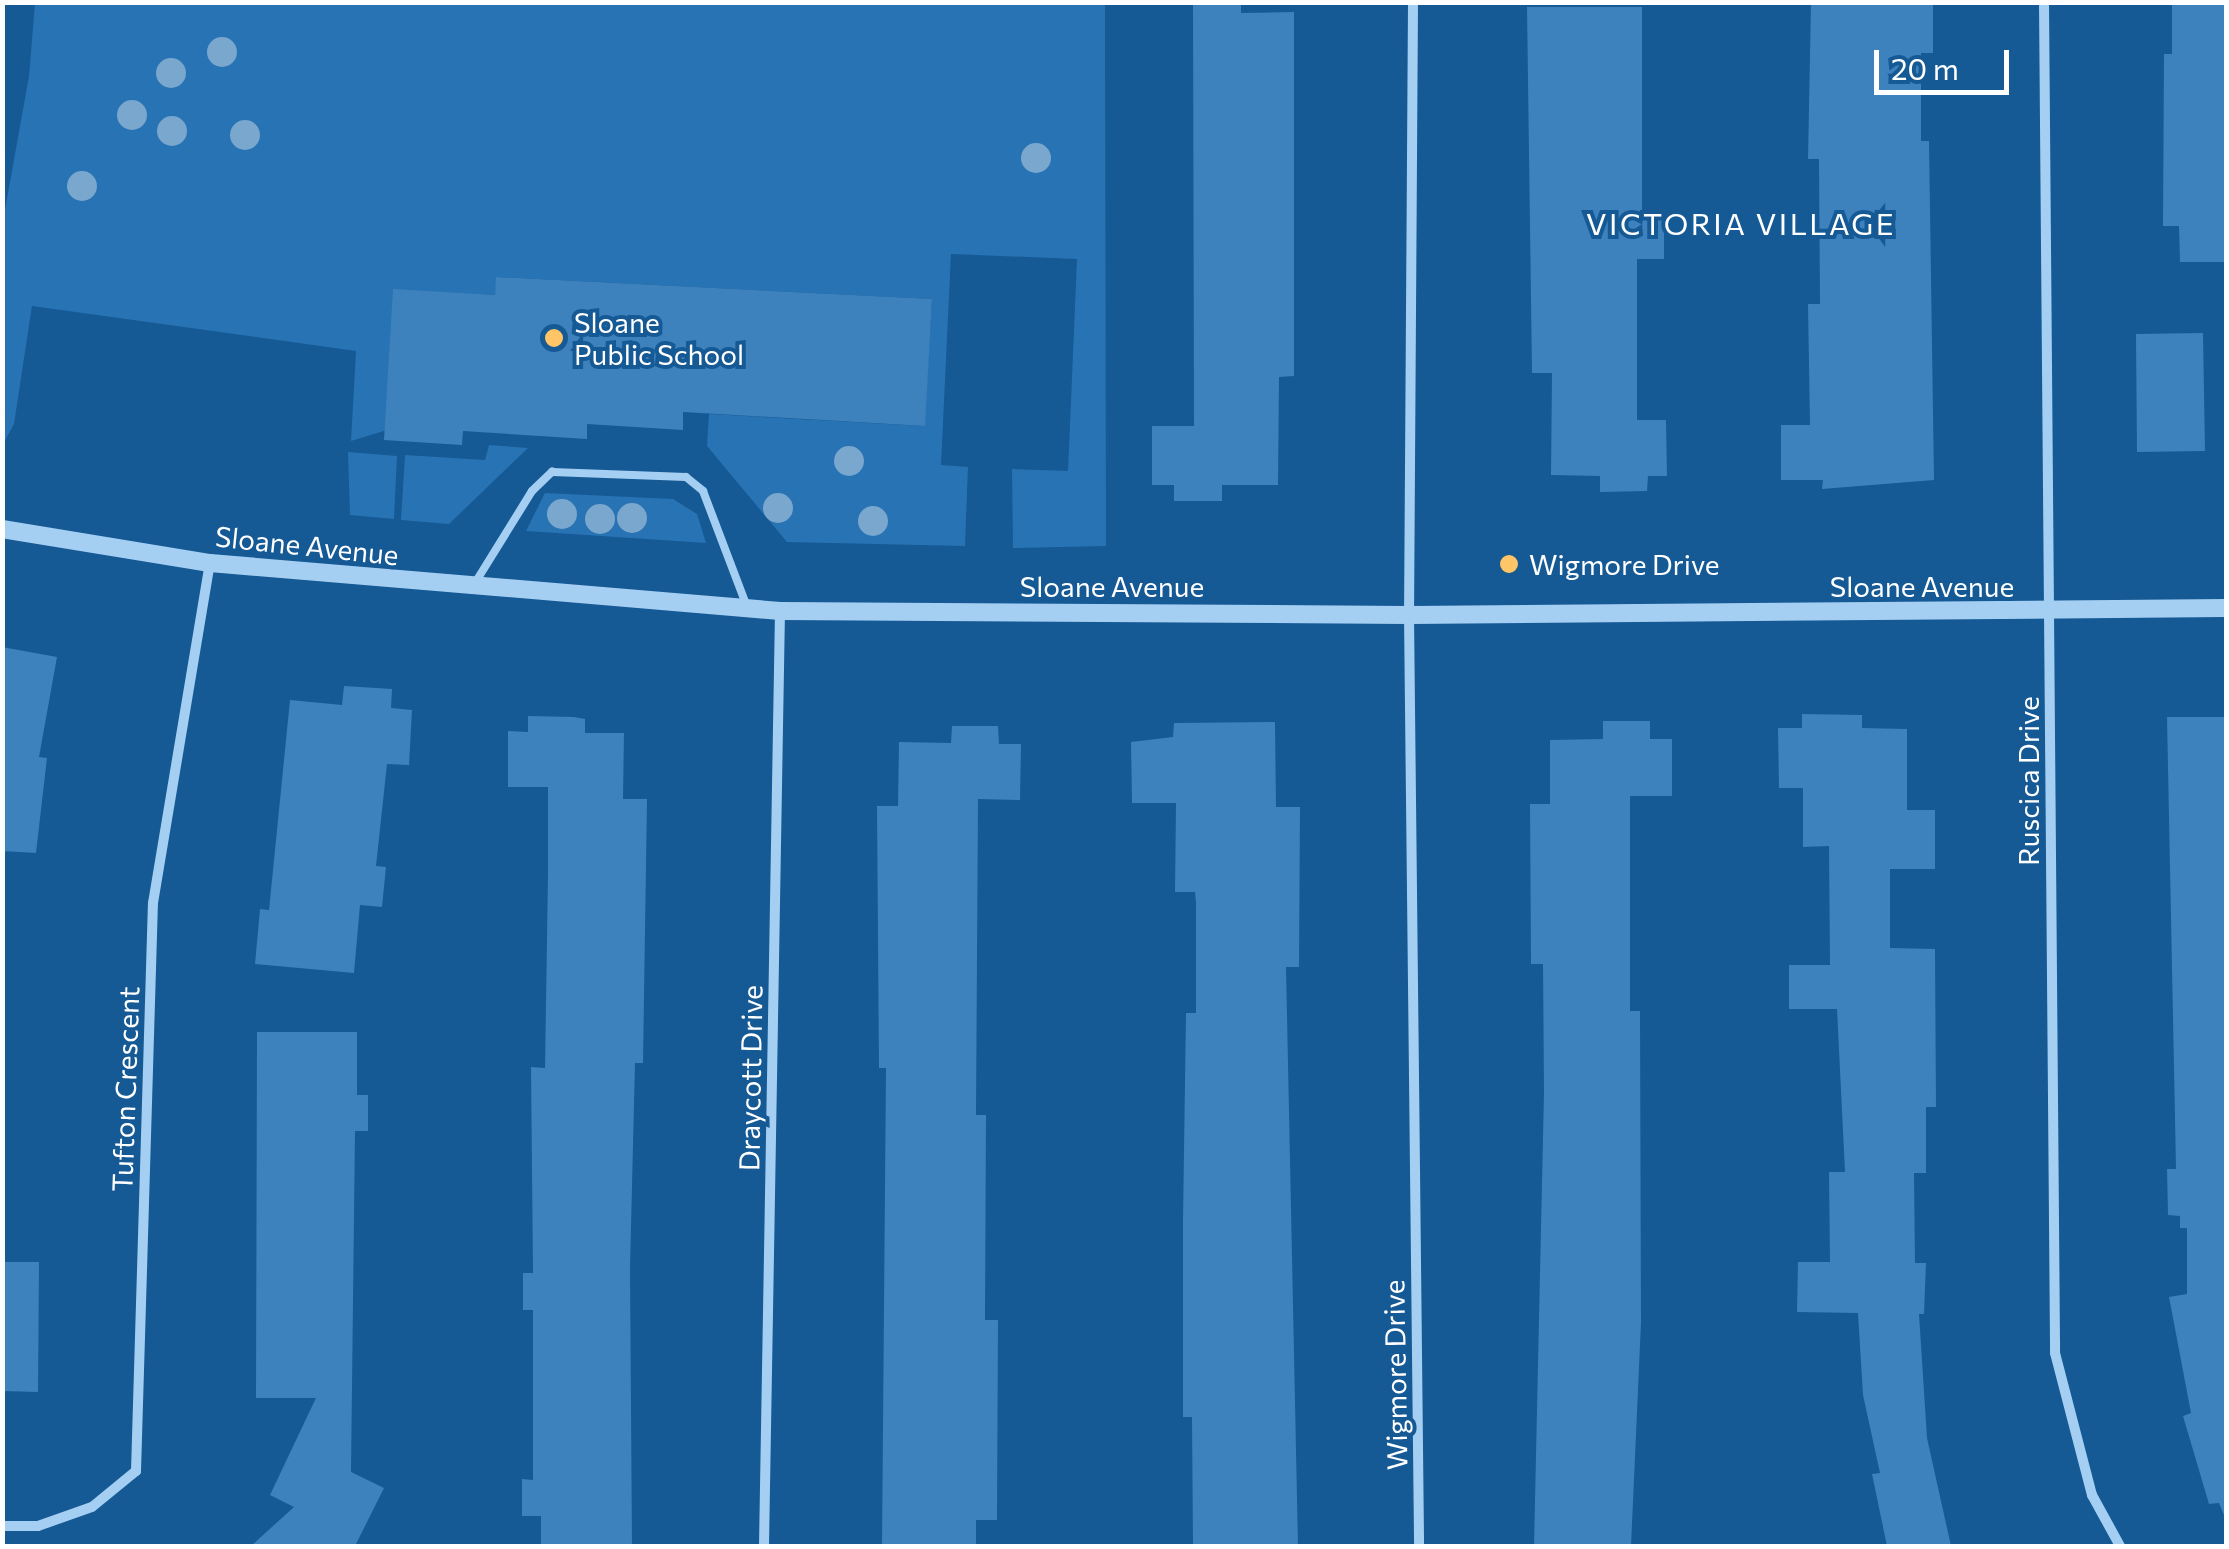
<!DOCTYPE html>
<html>
<head>
<meta charset="utf-8">
<style>
	body { margin:0 }
	#map { position:relative; width:2229px; height:1549px; overflow:hidden; background:#155995; font-family:Commissioner,sans-serif }
	div>[style] { position:absolute }
	.green>* { inset:0; background:#2873b4 }
	.building>* { inset:0; background:#3d82bd }
	.service>* { height:8px; margin:-4px; padding:0 4px; transform-origin:4px; border-radius:4px; background:#a5cff2 }
	.minor>* { height:10px; margin:-5px; padding:0 5px; transform-origin:5px; border-radius:5px; background:#a5cff2 }
	.tertiary>* { height:18px; margin:-9px; padding:0 9px; transform-origin:9px; border-radius:9px; background:#a5cff2 }
	.trees>* { width:30px; height:30px; margin:-15px; border-radius:50%; background:#7aa7ce }
	.dots>* { width:28px; height:28px; translate:-50% -50%; box-sizing:border-box; border:5px solid #155995; border-radius:50% }
	span { translate:-50% -50%; white-space:nowrap; text-align:center; line-height:1.15; -webkit-text-stroke:8px #155995; paint-order:stroke }
	.poi-label { font-size:28px; color:#fff }
	.left { translate:0 -50%; text-align:left }
	.street-label { font-size:28px; color:#fff }
	.neighbourhood-label { font-size:30px; color:#fff; letter-spacing:2.5px }
	.frame { position:absolute; inset:0; border:5px solid #fff; pointer-events:none }
	.scale { position:absolute; left:1874px; top:50px; width:135px; height:45px; box-sizing:border-box; border:5px solid #fff; border-top:0; padding-left:12px; font-size:30px; line-height:35px; white-space:nowrap; color:#fff; -webkit-text-stroke:8px #155995; paint-order:stroke }
</style>
</head>
<body>
<div id="map">
	<div class="green">
		<div style="clip-path:polygon(35px 3px,1105px 3px,1106px 546px,1013px 548px,1012px 469px,1068px 471px,1077px 259px,951px 254px,941px 465px,968px 467px,965px 546px,787px 542px,707px 446px,709px 414px,924px 426px,932px 299px,497px 277px,495px 295px,394px 291px,387px 430px,351px 441px,356px 351px,32px 306px,14px 424px,3px 444px,3px 221px,29px 76px)"></div>
		<div style="clip-path:polygon(489px 445px,528px 448px,449px 524px,401px 520px,405px 455px,485px 460px)"></div>
		<div style="clip-path:polygon(348px 452px,397px 456px,394px 519px,350px 515px)"></div>
		<div style="clip-path:polygon(545px 493px,673px 499px,697px 514px,706px 543px,526px 531px)"></div>
	</div>
	<div class="building">
		<div style="clip-path:polygon(1193px 2px,1241px 2px,1241px 13px,1294px 12px,1294px 376px,1279px 377px,1278px 485px,1222px 485px,1222px 501px,1174px 501px,1174px 485px,1152px 485px,1152px 426px,1194px 426px)"></div>
		<div style="clip-path:polygon(1811px 2px,1933px 2px,1933px 53px,1921px 53px,1921px 141px,1929px 141px,1934px 480px,1822px 489px,1823px 480px,1781px 480px,1781px 425px,1810px 425px,1808px 304px,1820px 304px,1819px 159px,1808px 159px)"></div>
		<div style="clip-path:polygon(2172px 2px,2226px 2px,2226px 262px,2180px 262px,2179px 226px,2163px 226px,2164px 54px,2172px 54px)"></div>
		<div style="clip-path:polygon(1527px 7px,1642px 7px,1642px 213px,1664px 213px,1664px 259px,1637px 259px,1637px 420px,1666px 420px,1667px 476px,1648px 476px,1647px 491px,1600px 492px,1600px 476px,1551px 475px,1552px 373px,1532px 373px)"></div>
		<div style="clip-path:polygon(496px 277px,932px 299px,925px 426px,683px 412px,683px 430px,587px 424px,587px 439px,463px 431px,462px 445px,384px 440px,393px 289px,495px 295px)"></div>
		<div style="clip-path:polygon(2203px 333px,2205px 451px,2137px 452px,2136px 334px)"></div>
		<div style="clip-path:polygon(2px 647px,57px 657px,39px 757px,47px 758px,36px 853px,2px 851px)"></div>
		<div style="clip-path:polygon(344px 686px,392px 689px,391px 708px,412px 710px,409px 765px,387px 764px,376px 866px,386px 867px,382px 907px,360px 905px,354px 973px,255px 964px,260px 909px,269px 910px,290px 700px,342px 705px)"></div>
		<div style="clip-path:polygon(1802px 714px,1862px 715px,1862px 728px,1907px 729px,1907px 810px,1935px 810px,1935px 869px,1890px 869px,1890px 948px,1935px 949px,1936px 1107px,1926px 1107px,1926px 1173px,1914px 1173px,1915px 1263px,1926px 1263px,1924px 1314px,1919px 1314px,1927px 1438px,1951px 1546px,1887px 1546px,1872px 1474px,1880px 1473px,1863px 1395px,1858px 1313px,1797px 1312px,1798px 1262px,1830px 1262px,1829px 1172px,1845px 1172px,1837px 1009px,1789px 1009px,1789px 965px,1830px 965px,1829px 846px,1803px 847px,1803px 788px,1779px 788px,1778px 728px,1802px 728px)"></div>
		<div style="clip-path:polygon(528px 716px,574px 717px,585px 719px,585px 733px,624px 733px,623px 799px,647px 799px,643px 1063px,635px 1063px,630px 1268px,632px 1546px,541px 1546px,541px 1516px,522px 1516px,522px 1479px,533px 1480px,533px 1310px,523px 1310px,523px 1273px,533px 1273px,531px 1067px,545px 1068px,548px 873px,548px 787px,508px 787px,508px 731px,528px 732px)"></div>
		<div style="clip-path:polygon(2167px 717px,2225px 717px,2226px 728px,2226px 1520px,2219px 1503px,2209px 1504px,2183px 1416px,2191px 1413px,2169px 1297px,2187px 1294px,2187px 1228px,2180px 1228px,2180px 1216px,2168px 1215px,2167px 1169px,2176px 1169px)"></div>
		<div style="clip-path:polygon(1603px 721px,1650px 721px,1650px 739px,1672px 739px,1672px 796px,1630px 796px,1630px 1011px,1640px 1011px,1641px 1323px,1631px 1546px,1534px 1546px,1544px 1092px,1543px 964px,1531px 964px,1530px 804px,1550px 804px,1550px 740px,1603px 739px)"></div>
		<div style="clip-path:polygon(1275px 722px,1276px 807px,1300px 807px,1299px 967px,1286px 967px,1298px 1546px,1193px 1546px,1192px 1417px,1183px 1417px,1183px 1220px,1186px 1013px,1196px 1013px,1196px 903px,1195px 892px,1175px 892px,1176px 803px,1132px 803px,1131px 742px,1173px 737px,1174px 723px)"></div>
		<div style="clip-path:polygon(952px 726px,998px 726px,999px 744px,1021px 744px,1020px 800px,978px 799px,976px 1115px,986px 1115px,985px 1320px,998px 1320px,997px 1520px,976px 1520px,976px 1546px,882px 1546px,886px 1068px,879px 1068px,877px 806px,898px 806px,899px 742px,951px 743px)"></div>
		<div style="clip-path:polygon(257px 1032px,357px 1032px,357px 1095px,368px 1095px,368px 1131px,355px 1131px,351px 1472px,384px 1488px,355px 1546px,251px 1546px,294px 1507px,270px 1495px,316px 1398px,256px 1398px)"></div>
		<div style="clip-path:polygon(2px 1262px,39px 1262px,38px 1392px,2px 1391px)"></div>
	</div>
	<div class="service">
		<div style="left:475px;top:583px;width:108px;rotate:-58.2deg"></div>
		<div style="left:532px;top:491px;width:28px;rotate:-44deg"></div>
		<div style="left:552px;top:472px;width:134px;rotate:2.1deg"></div>
		<div style="left:686px;top:477px;width:22px;rotate:39deg"></div>
		<div style="left:703px;top:491px;width:121px;rotate:69.2deg"></div>
	</div>
	<div class="minor">
		<div style="left:1413px;top:2px;width:613px;rotate:90.37deg"></div>
		<div style="left:1409px;top:615px;width:931px;rotate:89.38deg"></div>
		<div style="left:2044px;top:2px;width:1351px;rotate:89.53deg"></div>
		<div style="left:2055px;top:1353px;width:147px;rotate:75.4deg"></div>
		<div style="left:2092px;top:1495px;width:58px;rotate:61.2deg"></div>
		<div style="left:2px;top:1526px;width:36px"></div>
		<div style="left:38px;top:1526px;width:57px;rotate:-19.4deg"></div>
		<div style="left:92px;top:1507px;width:57px;rotate:-39.3deg"></div>
		<div style="left:136px;top:1471px;width:568px;rotate:-88.29deg"></div>
		<div style="left:153px;top:903px;width:345px;rotate:-80.5deg"></div>
		<div style="left:764px;top:1546px;width:935px;rotate:-89.02deg"></div>
	</div>
	<div class="tertiary">
		<div style="left:2px;top:529px;width:211px;rotate:9.3deg"></div>
		<div style="left:210px;top:563px;width:572px;rotate:4.81deg"></div>
		<div style="left:780px;top:611px;width:629px;rotate:0.36deg"></div>
		<div style="left:1409px;top:615px;width:817px;rotate:-0.49deg"></div>
	</div>
	<div class="trees">
		<div style="left:222px;top:52px"></div>
		<div style="left:171px;top:73px"></div>
		<div style="left:132px;top:115px"></div>
		<div style="left:172px;top:131px"></div>
		<div style="left:245px;top:135px"></div>
		<div style="left:1036px;top:158px"></div>
		<div style="left:82px;top:186px"></div>
		<div style="left:849px;top:461px"></div>
		<div style="left:778px;top:508px"></div>
		<div style="left:562px;top:514px"></div>
		<div style="left:632px;top:518px"></div>
		<div style="left:600px;top:519px"></div>
		<div style="left:873px;top:521px"></div>
	</div>
	<div class="dots">
		<div style="left:554px;top:338px;background:#ffc566"></div>
		<div style="left:1509px;top:564px;background:#ffc566"></div>
	</div>
	<div class="poi-label">
		<span class="left" style="left:574px;top:338px">Sloane<br>Public School</span>
		<span class="left" style="left:1529px;top:564px">Wigmore Drive</span>
	</div>
	<div class="street-label">
		<span style="left:307px;top:545px;rotate:6deg">Sloane Avenue</span>
		<span style="left:1112px;top:586px">Sloane Avenue</span>
		<span style="left:1922px;top:586px">Sloane Avenue</span>
		<span style="left:2028px;top:781px;rotate:-90deg">Ruscica Drive</span>
		<span style="left:750px;top:1078px;rotate:-89deg">Draycott Drive</span>
		<span style="left:125px;top:1089px;rotate:-88deg">Tufton Crescent</span>
		<span style="left:1395px;top:1375px;rotate:-91deg">Wigmore Drive</span>
	</div>
	<div class="neighbourhood-label">
		<span style="left:1741px;top:223px">VICTORIA VILLAGE</span>
	</div>
	<div class="frame"></div>
	<div class="scale">20 m</div>
</div>
</body>
</html>
